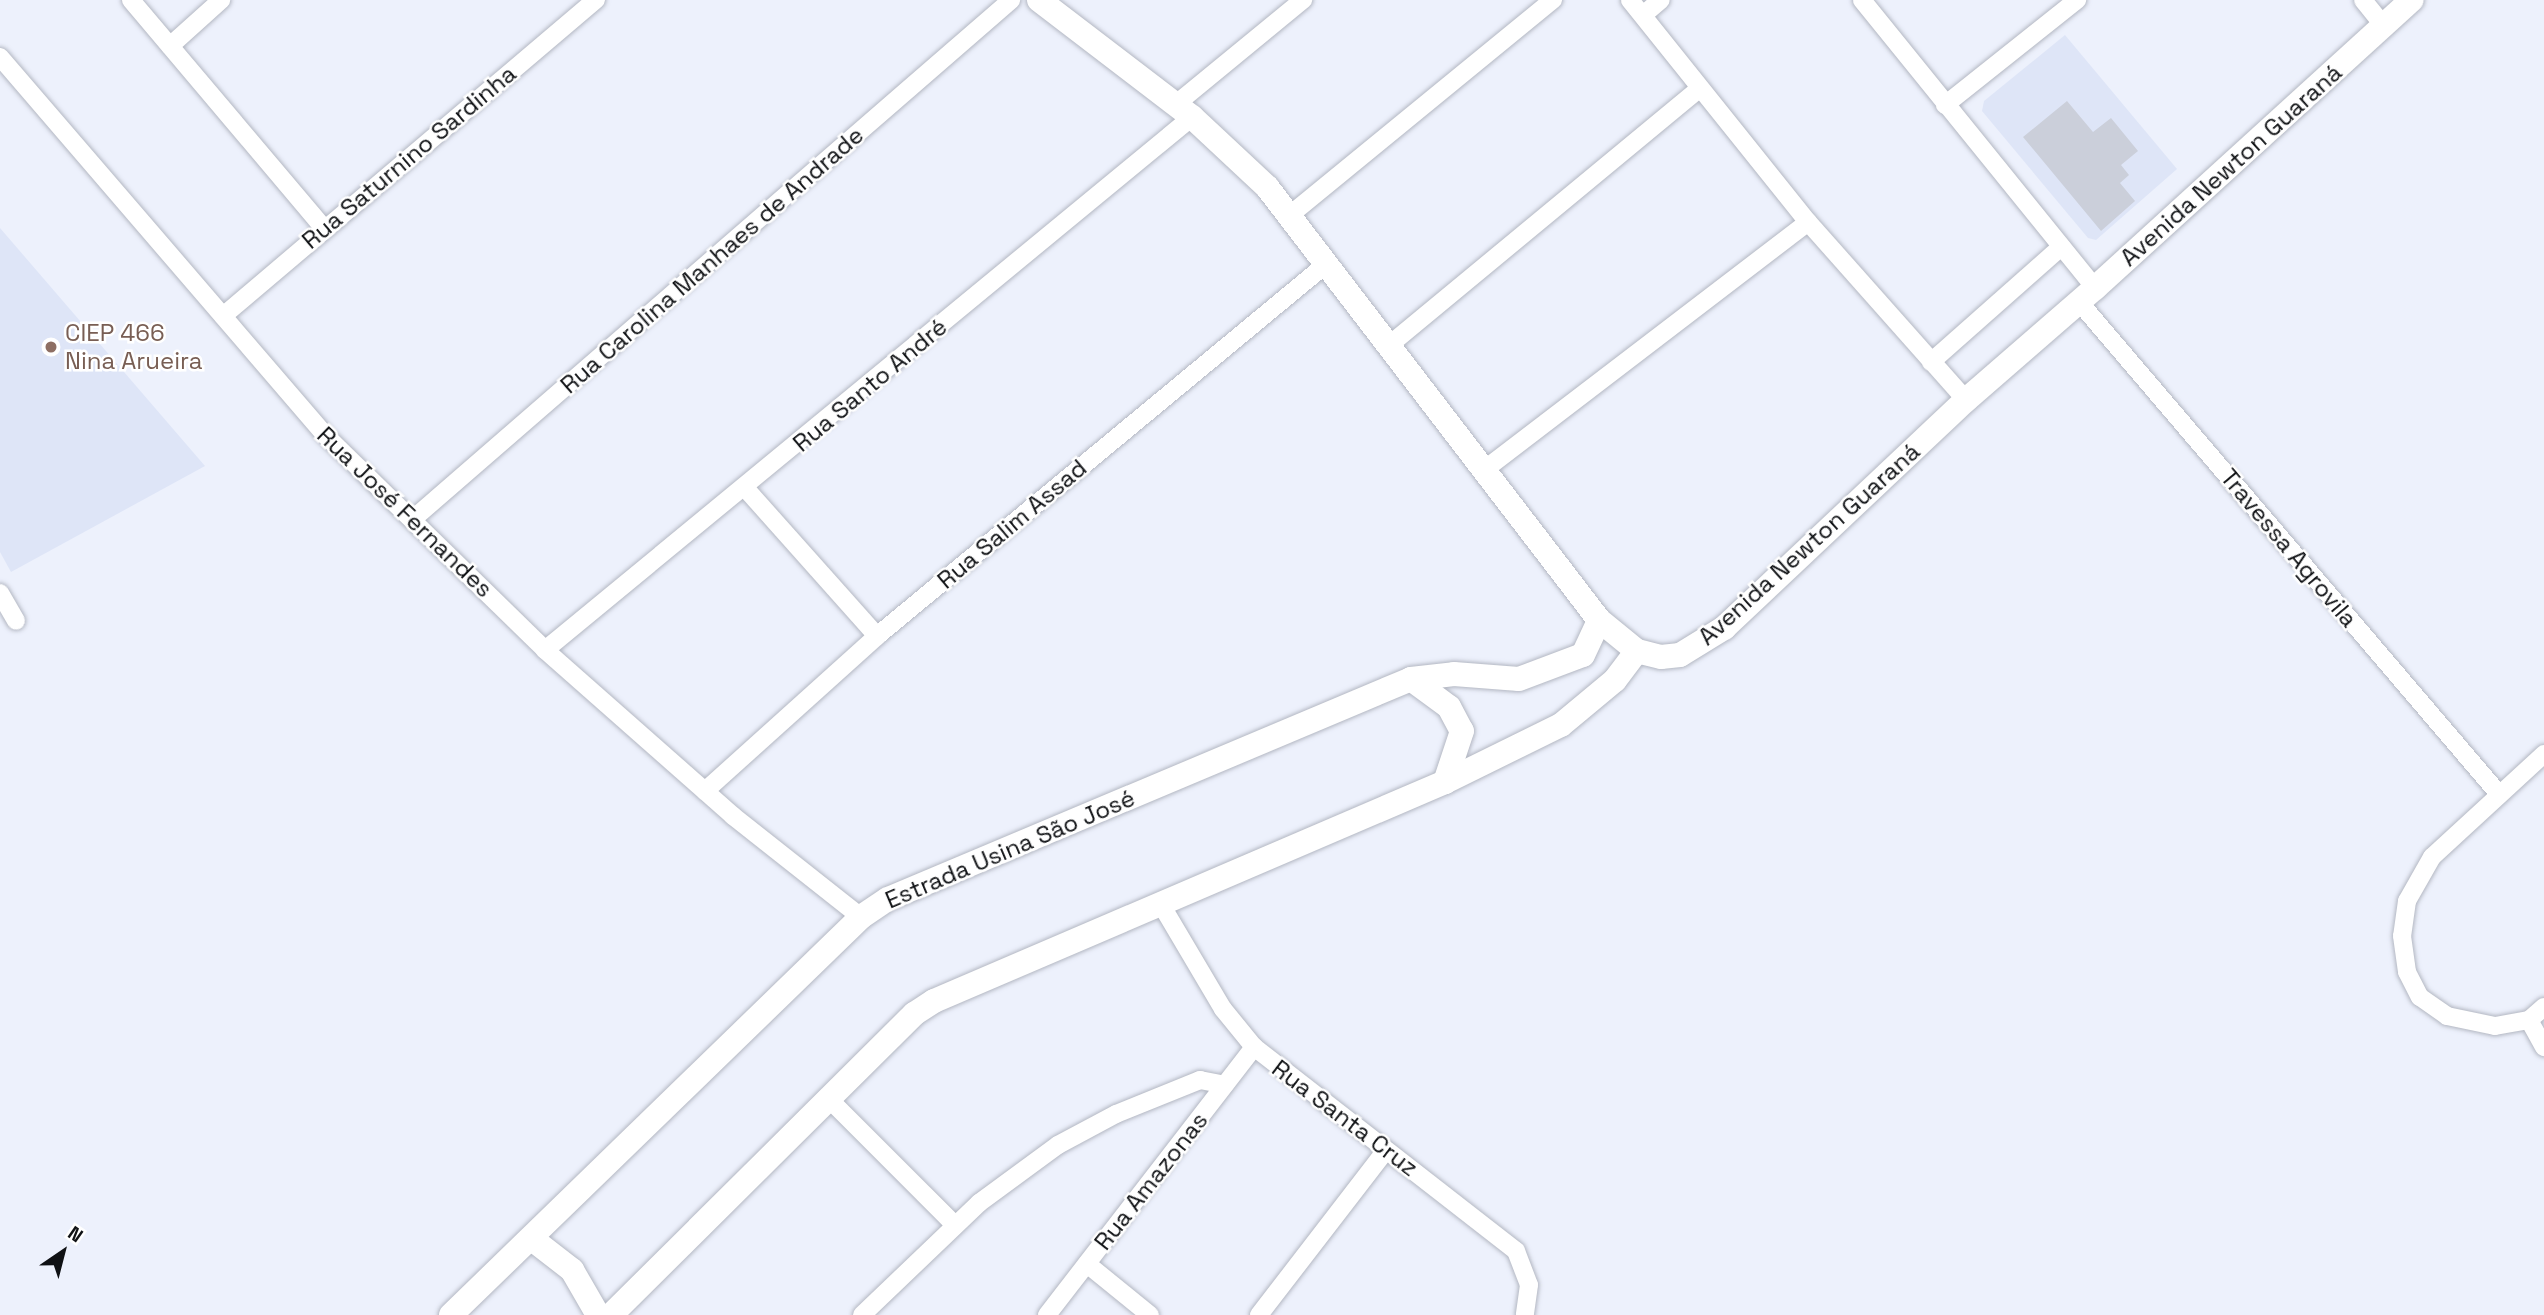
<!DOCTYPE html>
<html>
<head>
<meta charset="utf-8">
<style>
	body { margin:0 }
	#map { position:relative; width:2544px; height:1315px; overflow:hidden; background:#edf1fc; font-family:"Space Grotesk",sans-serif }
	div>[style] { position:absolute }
	.built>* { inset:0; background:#dee5f7 }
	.building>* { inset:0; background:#cbcfda }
	.roads { filter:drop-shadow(0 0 2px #b3b7c2) drop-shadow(0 0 2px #b3b7c2) }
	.street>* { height:18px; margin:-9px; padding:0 9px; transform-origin:9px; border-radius:9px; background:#fff }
	.secondary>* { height:24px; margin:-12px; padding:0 12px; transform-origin:12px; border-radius:12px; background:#fff }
	.dots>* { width:19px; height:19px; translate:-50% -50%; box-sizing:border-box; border:4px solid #fff; border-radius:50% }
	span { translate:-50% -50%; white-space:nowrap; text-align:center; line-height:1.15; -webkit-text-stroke:5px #fff; paint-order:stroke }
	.street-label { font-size:24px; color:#0f1114 }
	.education-label { font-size:24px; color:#785e54 }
	.left { translate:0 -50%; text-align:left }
	.north { position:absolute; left:28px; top:1217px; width:70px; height:70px; -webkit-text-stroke:5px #fff; paint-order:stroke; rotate:35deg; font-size:19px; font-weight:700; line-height:28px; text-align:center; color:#0f1114 }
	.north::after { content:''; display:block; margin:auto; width:24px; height:32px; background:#0f1114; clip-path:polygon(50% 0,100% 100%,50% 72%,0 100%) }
</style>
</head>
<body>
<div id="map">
	<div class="built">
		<div style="clip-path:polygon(2065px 35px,2177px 169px,2096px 240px,2088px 238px,1982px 111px,1984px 101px)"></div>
		<div style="clip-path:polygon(0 228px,205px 466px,11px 572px,0 552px)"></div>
	</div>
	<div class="building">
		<div style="clip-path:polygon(2067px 101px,2093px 132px,2111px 118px,2138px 151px,2121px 165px,2129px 175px,2120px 183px,2135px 201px,2101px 231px,2023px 137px)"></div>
	</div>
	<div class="roads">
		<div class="street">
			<div style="left:131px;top:0;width:299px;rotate:49.8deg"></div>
			<div style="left:1630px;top:0;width:285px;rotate:51.3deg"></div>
			<div style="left:1808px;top:222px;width:238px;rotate:48.4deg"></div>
			<div style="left:1862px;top:0;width:370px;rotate:51deg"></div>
			<div style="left:2363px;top:0;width:32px;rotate:51deg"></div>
			<div style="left:1643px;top:15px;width:23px;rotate:-40deg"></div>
			<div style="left:170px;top:46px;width:69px;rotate:-42deg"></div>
			<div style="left:0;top:57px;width:497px;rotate:49.3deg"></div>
			<div style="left:324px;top:434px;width:309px;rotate:44.3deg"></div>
			<div style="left:545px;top:650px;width:251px;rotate:41.4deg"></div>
			<div style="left:733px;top:816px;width:163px;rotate:38.3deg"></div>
			<div style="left:1175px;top:105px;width:166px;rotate:-39.4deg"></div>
			<div style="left:1945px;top:105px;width:169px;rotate:-38.5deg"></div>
			<div style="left:1290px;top:215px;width:340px;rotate:-39.3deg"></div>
			<div style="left:2080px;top:303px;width:644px;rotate:49.53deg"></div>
			<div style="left:223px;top:316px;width:489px;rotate:-40.3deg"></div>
			<div style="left:1387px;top:347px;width:405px;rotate:-39.6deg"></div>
			<div style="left:1931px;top:362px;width:174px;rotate:-41.5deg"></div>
			<div style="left:1484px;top:470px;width:408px;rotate:-37.4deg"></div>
			<div style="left:746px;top:489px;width:197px;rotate:48.3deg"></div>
			<div style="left:413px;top:519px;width:792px;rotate:-40.95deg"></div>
			<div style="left:0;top:593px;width:32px;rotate:60deg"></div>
			<div style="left:545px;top:650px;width:838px;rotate:-39.48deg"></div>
			<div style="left:2544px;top:754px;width:152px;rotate:137.4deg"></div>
			<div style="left:2432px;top:857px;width:51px;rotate:119.6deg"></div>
			<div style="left:2407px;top:901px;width:35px;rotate:98deg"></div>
			<div style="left:2402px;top:936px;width:36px;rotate:82deg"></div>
			<div style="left:2407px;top:972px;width:28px;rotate:63deg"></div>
			<div style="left:2420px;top:997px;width:33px;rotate:35deg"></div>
			<div style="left:2447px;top:1016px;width:49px;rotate:11.8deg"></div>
			<div style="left:2495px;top:1026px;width:35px;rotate:-10deg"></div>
			<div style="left:2529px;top:1020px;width:20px;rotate:-41deg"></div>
			<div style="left:705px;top:791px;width:232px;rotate:-42deg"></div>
			<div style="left:877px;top:636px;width:582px;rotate:-39.63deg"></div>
			<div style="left:1162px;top:906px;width:120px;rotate:59.4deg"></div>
			<div style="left:1223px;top:1009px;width:49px;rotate:50.8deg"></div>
			<div style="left:1254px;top:1047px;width:332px;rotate:37.9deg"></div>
			<div style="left:1516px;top:1251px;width:36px;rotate:69deg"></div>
			<div style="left:1529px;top:1285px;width:30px;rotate:98deg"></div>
			<div style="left:2529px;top:1020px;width:31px;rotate:61deg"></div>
			<div style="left:828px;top:1098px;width:180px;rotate:45deg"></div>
			<div style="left:1087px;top:1264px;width:81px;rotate:39deg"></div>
			<div style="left:862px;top:1315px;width:162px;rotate:-43.7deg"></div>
			<div style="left:979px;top:1203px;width:98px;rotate:-36.3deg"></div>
			<div style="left:1058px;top:1145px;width:66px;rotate:-28.1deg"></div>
			<div style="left:1116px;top:1114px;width:91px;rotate:-22deg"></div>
			<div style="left:1200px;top:1080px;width:25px;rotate:11deg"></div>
			<div style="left:1047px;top:1315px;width:339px;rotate:-52.3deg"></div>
			<div style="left:1259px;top:1315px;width:208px;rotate:-52.4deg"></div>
		</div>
		<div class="secondary">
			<div style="left:1039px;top:0;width:193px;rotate:37.4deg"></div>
			<div style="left:1192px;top:117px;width:103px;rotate:43deg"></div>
			<div style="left:1267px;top:187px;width:546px;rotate:52.52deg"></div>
			<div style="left:1599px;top:620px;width:49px;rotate:39.2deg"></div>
			<div style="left:1637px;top:651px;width:25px;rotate:14deg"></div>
			<div style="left:1661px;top:657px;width:19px;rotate:-6deg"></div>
			<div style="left:1680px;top:655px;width:52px;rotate:-31.5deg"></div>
			<div style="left:1724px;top:628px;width:332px;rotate:-43.3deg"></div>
			<div style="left:1966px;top:400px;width:171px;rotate:-41deg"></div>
			<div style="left:2095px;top:288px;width:428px;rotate:-42.3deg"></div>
			<div style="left:1411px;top:679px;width:47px;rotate:36.4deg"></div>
			<div style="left:1449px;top:707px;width:27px;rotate:62deg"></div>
			<div style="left:1462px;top:731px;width:54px;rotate:108.4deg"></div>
			<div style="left:532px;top:1239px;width:51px;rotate:37.8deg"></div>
			<div style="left:572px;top:1270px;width:52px;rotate:60deg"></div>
			<div style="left:451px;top:1315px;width:571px;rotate:-44.15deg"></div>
			<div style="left:861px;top:917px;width:32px;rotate:-34deg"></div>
			<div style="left:888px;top:899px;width:567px;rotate:-22.81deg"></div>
			<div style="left:1411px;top:679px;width:43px;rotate:-6.6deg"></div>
			<div style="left:1454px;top:674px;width:65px;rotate:4.4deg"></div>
			<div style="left:1519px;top:679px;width:68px;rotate:-20.6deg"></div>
			<div style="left:1583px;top:655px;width:38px;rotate:-65deg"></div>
			<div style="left:611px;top:1315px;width:427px;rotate:-44.8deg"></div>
			<div style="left:914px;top:1014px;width:24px;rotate:-33deg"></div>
			<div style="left:934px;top:1001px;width:556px;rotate:-23.2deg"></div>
			<div style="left:1445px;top:782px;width:129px;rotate:-26.2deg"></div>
			<div style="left:1561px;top:725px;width:70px;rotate:-39.8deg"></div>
			<div style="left:1615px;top:680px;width:36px;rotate:-53deg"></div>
		</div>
	</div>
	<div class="dots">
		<div style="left:51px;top:347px;background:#8d6e63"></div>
	</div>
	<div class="street-label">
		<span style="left:409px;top:157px;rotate:-40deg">Rua Saturnino Sardinha</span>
		<span style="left:2231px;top:165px;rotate:-42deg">Avenida Newton Guaraná</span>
		<span style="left:712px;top:260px;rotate:-41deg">Rua Carolina Manhaes de Andrade</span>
		<span style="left:870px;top:385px;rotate:-40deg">Rua Santo André</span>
		<span style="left:405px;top:512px;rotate:44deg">Rua José Fernandes</span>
		<span style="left:1012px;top:524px;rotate:-40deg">Rua Salim Assad</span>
		<span style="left:1809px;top:544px;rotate:-42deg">Avenida Newton Guaraná</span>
		<span style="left:2289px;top:548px;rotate:50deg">Travessa Agrovila</span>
		<span style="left:1010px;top:849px;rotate:-23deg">Estrada Usina São José</span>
		<span style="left:1345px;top:1118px;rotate:37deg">Rua Santa Cruz</span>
		<span style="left:1151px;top:1181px;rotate:-52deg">Rua Amazonas</span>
	</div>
	<div class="education-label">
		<span class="left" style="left:65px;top:347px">CIEP 466<br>Nina Arueira</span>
	</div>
	<div class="north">N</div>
</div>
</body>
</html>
